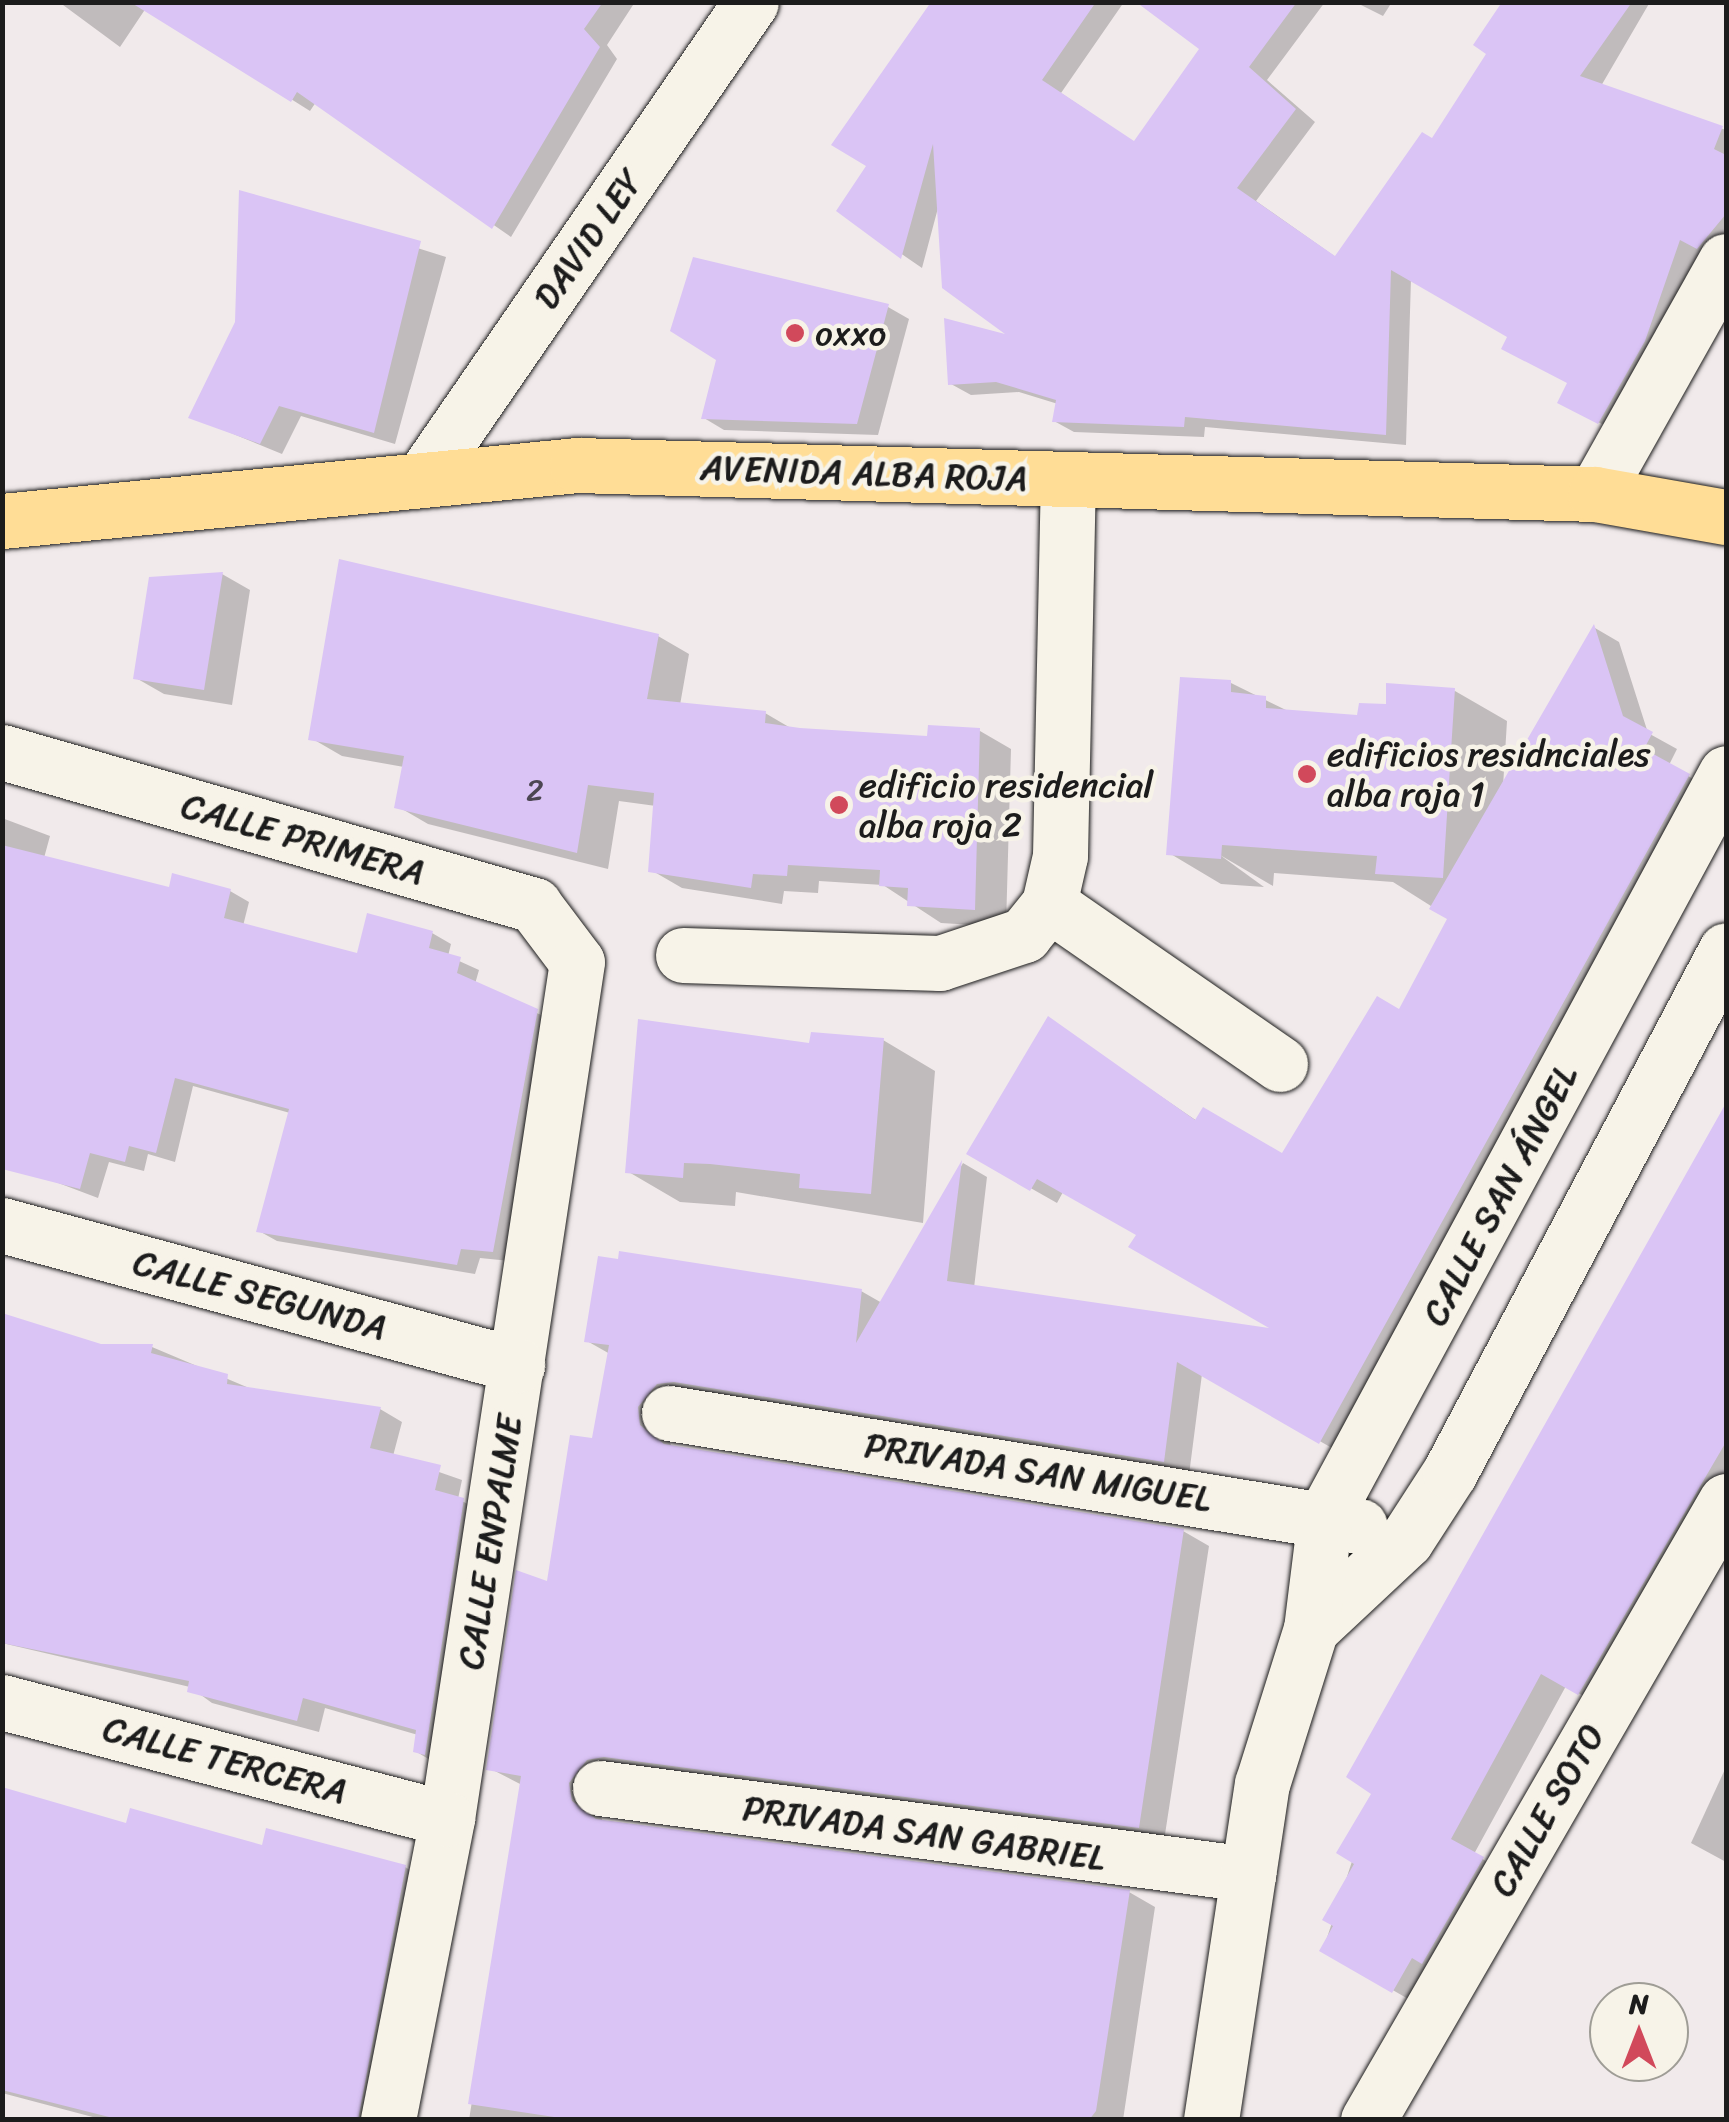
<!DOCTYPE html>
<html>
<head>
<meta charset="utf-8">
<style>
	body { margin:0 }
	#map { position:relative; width:1729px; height:2122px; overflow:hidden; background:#f1eaeb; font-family:Sriracha,sans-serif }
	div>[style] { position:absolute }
	.shadow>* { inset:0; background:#0003 }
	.building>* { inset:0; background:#dac4f5 }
	.roads { filter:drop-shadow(0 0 2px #1c1c1c) drop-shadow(0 0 2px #1c1c1c) }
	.minor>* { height:55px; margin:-27.5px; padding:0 27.5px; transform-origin:27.5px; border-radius:27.5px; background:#f7f3e8 }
	.major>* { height:55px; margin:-27.5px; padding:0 27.5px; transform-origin:27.5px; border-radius:27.5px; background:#ffdd96 }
	.dots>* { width:28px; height:28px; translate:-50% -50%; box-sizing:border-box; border:5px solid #f7f3e8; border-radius:50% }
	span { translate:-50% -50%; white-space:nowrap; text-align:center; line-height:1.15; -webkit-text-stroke:9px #f7f3e8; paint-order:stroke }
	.number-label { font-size:30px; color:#4c4652 }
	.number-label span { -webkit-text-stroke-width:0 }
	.street-label { font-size:35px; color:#1c1c1c }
	.poi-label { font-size:35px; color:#1c1c1c }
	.left { translate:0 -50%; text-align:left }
	.frame { position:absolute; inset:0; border:5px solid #1c1c1c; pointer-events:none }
	.north { position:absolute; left:1589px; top:1982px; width:100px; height:100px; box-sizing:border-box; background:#f7f3e8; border:2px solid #9f9d96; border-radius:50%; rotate:0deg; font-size:28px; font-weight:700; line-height:40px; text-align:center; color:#1c1c1c }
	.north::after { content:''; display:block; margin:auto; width:35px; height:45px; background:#d1495b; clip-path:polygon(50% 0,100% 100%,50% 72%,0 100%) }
</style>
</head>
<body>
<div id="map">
	<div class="shadow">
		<div style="clip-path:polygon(59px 2px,635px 2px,607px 45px,617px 59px,511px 237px,316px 102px,310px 111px,146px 8px,120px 47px)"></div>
		<div style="clip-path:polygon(934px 2px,1124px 2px,1061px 93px,1135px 143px,1202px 48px,1140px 2px,1325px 2px,1267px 80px,1315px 122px,1256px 201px,1337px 258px,1433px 141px,1489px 53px,1503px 2px,1650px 2px,1601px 86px,1726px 130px,1726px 252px,1718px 259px,1701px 249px,1665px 352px,1620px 433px,1580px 413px,1570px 383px,1510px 336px,1411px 279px,1406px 445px,1205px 427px,1204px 437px,1074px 432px,1054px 421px,1058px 404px,1019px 392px,971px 395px,951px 384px,1016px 339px,938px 208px,922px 268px,839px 211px,870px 166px)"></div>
		<div style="clip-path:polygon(1355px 2px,1392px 2px,1383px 16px)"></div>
		<div style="clip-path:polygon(242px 193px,446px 257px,395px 444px,301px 416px,282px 454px,192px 417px,237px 322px)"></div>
		<div style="clip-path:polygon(888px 307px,909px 319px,878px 435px,724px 430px,704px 418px)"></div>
		<div style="clip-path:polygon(222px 574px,250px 590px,232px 705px,164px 694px,136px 678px)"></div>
		<div style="clip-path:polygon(1595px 628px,1619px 642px,1648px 733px,1677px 749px,1669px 765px,1714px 791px,1346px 1456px,1202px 1374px,1189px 1475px,663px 1422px,672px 1448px,1183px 1531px,1209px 1546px,1164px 1841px,594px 1798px,603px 1822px,1129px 1892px,1155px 1907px,1123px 2120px,469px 2120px,522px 1785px,489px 1768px,594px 1441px,610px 1354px,587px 1341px,861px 1291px,882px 1303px,963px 1163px,987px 1177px,974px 1288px,1281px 1333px,1139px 1234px,1063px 1192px,1057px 1203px,969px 1153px,1049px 1020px,1197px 1121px,1283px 1156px,1400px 1012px,1450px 918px,1393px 882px,1274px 873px,1273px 886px,1220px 855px,1264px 887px,1221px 884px,1169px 853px,1231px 683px,1290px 712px,1359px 718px,1455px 691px,1507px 721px,1503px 787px)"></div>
		<div style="clip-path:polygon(658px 636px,689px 654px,680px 705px,765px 713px,794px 730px,930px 738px,980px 731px,1011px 749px,1006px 927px,941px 923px,883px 885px,819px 881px,818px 893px,784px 891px,782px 904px,682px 888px,651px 870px,656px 806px,619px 801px,608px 869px,428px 824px,397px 806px,404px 767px,342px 756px,311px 738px)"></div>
		<div style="clip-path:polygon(2px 818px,50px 836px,44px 858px,171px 890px,174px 876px,230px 891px,249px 902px,243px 926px,359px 956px,369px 916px,432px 933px,451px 944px,448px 956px,479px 970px,475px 984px,556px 1022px,511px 1261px,480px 1258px,475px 1274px,277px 1241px,259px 1231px,290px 1113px,193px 1086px,175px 1162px,148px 1154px,144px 1171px,109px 1162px,98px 1198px,16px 1167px,2px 1139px)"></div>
		<div style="clip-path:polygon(883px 1040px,935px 1071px,923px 1223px,736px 1192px,735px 1206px,680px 1202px,627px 1171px,811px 1046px)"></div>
		<div style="clip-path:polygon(1726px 1112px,1726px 1495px,1603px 1707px,1566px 1686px,1474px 1854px,1506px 1873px,1417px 2004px,1323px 1950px,1374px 1794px,1350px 1776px)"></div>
		<div style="clip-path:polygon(100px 1347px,152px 1347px,249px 1388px,380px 1409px,402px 1422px,393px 1456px,462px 1480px,458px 1499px,485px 1513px,437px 1764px,415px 1751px,418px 1735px,325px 1708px,319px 1732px,212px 1703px,190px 1687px,2px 1643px)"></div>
		<div style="clip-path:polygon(1726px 1767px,1726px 1862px,1691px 1843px)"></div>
		<div style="clip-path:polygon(2px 1790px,128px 1826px,405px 1867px,426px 1880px,379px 2120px,104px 2120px,2px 2093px)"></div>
	</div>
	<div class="building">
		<div style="clip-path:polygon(130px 2px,603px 2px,584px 29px,600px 47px,492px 229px,297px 92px,291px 102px)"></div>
		<div style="clip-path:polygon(931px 2px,1096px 2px,1042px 80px,1134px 141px,1199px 49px,1136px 2px,1297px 2px,1249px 67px,1296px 109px,1237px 188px,1335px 256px,1422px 132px,1432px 138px,1486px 54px,1473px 45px,1502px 2px,1632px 2px,1580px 76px,1723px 126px,1714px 149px,1726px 155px,1726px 214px,1697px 249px,1680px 240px,1645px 341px,1598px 424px,1557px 403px,1567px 383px,1501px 349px,1507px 337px,1391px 270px,1386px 435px,1185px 417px,1184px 427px,1052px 422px,1056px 400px,996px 382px,948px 385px,944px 318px,1005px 334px,942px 288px,933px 144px,901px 259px,836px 211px,866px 166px,831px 145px)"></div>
		<div style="clip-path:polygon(239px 190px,421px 241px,374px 433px,279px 406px,260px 444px,188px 418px,235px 322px)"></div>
		<div style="clip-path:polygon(693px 257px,889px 304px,857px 424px,701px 419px,716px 360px,670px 331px)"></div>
		<div style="clip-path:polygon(339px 559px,659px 634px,647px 699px,766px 711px,765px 723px,800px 728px,927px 736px,928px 725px,980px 728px,975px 910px,907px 906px,908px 888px,879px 886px,880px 870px,788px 865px,787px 876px,753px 874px,751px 888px,648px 872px,654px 793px,588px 785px,577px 853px,394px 808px,404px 756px,308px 740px)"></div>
		<div style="clip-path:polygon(223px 572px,204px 690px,133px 679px,149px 577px)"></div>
		<div style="clip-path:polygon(1594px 624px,1623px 716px,1653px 732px,1644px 749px,1690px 774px,1319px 1444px,1177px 1362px,1164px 1462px,674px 1382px,657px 1384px,638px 1407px,640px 1425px,664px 1444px,1184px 1529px,1139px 1828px,604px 1757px,587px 1760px,569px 1783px,572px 1801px,596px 1819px,1130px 1890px,1096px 2111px,1089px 2120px,574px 2120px,468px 2104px,521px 1776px,486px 1770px,516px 1570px,547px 1581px,570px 1435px,592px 1438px,609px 1345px,584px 1342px,598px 1256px,618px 1259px,619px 1251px,862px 1289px,856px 1343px,962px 1160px,947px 1281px,1269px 1328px,1128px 1247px,1136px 1235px,1037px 1179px,1030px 1191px,966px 1154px,1048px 1016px,1195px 1120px,1203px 1107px,1282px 1153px,1377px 996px,1399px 1009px,1447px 919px,1429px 909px)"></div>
		<div style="clip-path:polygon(1180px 677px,1231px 680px,1231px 692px,1266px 696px,1266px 708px,1357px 715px,1359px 703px,1386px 704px,1386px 683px,1455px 688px,1443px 878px,1375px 874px,1377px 856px,1222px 845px,1221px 859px,1166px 855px)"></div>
		<div style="clip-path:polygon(2px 845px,169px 887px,172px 873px,231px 889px,224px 918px,357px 953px,367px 913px,433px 931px,429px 948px,461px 957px,457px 973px,538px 1009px,493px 1252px,461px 1249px,457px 1265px,256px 1232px,289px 1109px,175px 1078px,156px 1153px,129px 1146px,125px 1162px,90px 1153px,80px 1189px,2px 1169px)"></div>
		<div style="clip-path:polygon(638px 1019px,809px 1043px,811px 1032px,884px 1038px,871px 1194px,799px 1188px,800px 1174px,710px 1164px,684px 1163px,683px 1178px,625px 1173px)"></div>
		<div style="clip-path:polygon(1726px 1103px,1726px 1442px,1578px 1695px,1541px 1674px,1451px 1839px,1484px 1857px,1422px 1964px,1412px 1958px,1392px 1993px,1319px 1951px,1333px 1926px,1322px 1920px,1354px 1864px,1336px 1853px,1371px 1794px,1346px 1777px)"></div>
		<div style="clip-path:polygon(2px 1313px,101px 1344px,153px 1344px,151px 1353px,228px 1374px,227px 1384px,381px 1407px,370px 1448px,441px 1465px,435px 1490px,464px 1498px,425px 1755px,413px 1752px,416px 1730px,303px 1698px,297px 1721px,187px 1692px,189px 1681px,2px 1643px)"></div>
		<div style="clip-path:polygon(2px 1787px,126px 1823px,130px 1808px,262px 1845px,266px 1828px,406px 1865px,358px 2120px,121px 2120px,2px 2090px)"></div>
	</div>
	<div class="roads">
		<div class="minor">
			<div style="left:425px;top:475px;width:574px;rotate:-55.42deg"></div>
			<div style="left:1595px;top:494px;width:267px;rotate:-60.7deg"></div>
			<div style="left:2px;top:752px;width:554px;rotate:16.04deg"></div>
			<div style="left:534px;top:905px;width:71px;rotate:53deg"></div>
			<div style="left:577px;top:962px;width:867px;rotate:98.63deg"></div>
			<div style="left:447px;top:1819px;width:307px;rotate:101.1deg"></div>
			<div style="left:1049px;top:904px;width:281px;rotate:34.7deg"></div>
			<div style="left:683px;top:955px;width:257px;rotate:1.8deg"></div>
			<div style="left:940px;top:963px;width:89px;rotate:-18.4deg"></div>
			<div style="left:1024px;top:935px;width:40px;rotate:-51deg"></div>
			<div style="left:1049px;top:904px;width:49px;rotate:-77.1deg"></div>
			<div style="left:1060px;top:856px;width:377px;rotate:-88.8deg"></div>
			<div style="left:2px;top:1225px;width:534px;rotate:15.21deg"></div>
			<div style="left:669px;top:1413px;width:700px;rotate:9.29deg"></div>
			<div style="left:1311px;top:1629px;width:130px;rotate:-43.1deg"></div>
			<div style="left:1406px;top:1540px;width:81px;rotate:-57.1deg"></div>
			<div style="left:1450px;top:1472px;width:590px;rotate:-62.13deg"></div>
			<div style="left:2px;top:1702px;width:460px;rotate:14.7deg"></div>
			<div style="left:600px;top:1788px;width:654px;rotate:7.56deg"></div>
			<div style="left:1211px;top:2120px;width:340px;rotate:-81.4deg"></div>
			<div style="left:1262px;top:1784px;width:163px;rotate:-72.5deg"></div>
			<div style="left:1311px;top:1629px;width:114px;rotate:-82.9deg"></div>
			<div style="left:1325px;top:1516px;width:844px;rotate:-61.64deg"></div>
			<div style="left:1368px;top:2120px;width:715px;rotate:-59.96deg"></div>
		</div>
		<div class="major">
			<div style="left:2px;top:521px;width:578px;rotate:-5.56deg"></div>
			<div style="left:577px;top:465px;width:1018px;rotate:1.63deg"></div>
			<div style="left:1595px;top:494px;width:133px;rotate:10deg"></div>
		</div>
	</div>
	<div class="dots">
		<div style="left:795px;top:333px;background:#d1495b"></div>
		<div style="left:1307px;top:774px;background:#d1495b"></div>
		<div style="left:839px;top:805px;background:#d1495b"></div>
	</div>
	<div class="number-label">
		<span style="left:535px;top:790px">2</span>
	</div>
	<div class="street-label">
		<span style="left:588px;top:239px;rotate:-55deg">DAVID LEY</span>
		<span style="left:864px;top:473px;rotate:2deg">AVENIDA ALBA ROJA</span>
		<span style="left:303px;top:839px;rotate:16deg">CALLE PRIMERA</span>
		<span style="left:1500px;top:1195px;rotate:-62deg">CALLE SAN ÁNGEL</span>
		<span style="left:260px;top:1295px;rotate:15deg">CALLE SEGUNDA</span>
		<span style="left:1038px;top:1472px;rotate:9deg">PRIVADA SAN MIGUEL</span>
		<span style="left:490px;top:1542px;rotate:-81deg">CALLE ENPALME</span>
		<span style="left:225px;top:1760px;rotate:15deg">CALLE TERCERA</span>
		<span style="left:1547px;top:1810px;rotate:-60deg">CALLE SOTO</span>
		<span style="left:924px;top:1833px;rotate:8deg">PRIVADA SAN GABRIEL</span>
	</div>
	<div class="poi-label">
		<span class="left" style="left:815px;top:333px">oxxo</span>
		<span class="left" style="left:1327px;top:774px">edificios residnciales<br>alba roja 1</span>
		<span class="left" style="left:859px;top:805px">edificio residencial<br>alba roja 2</span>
	</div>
	<div class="frame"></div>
	<div class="north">N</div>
</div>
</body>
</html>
